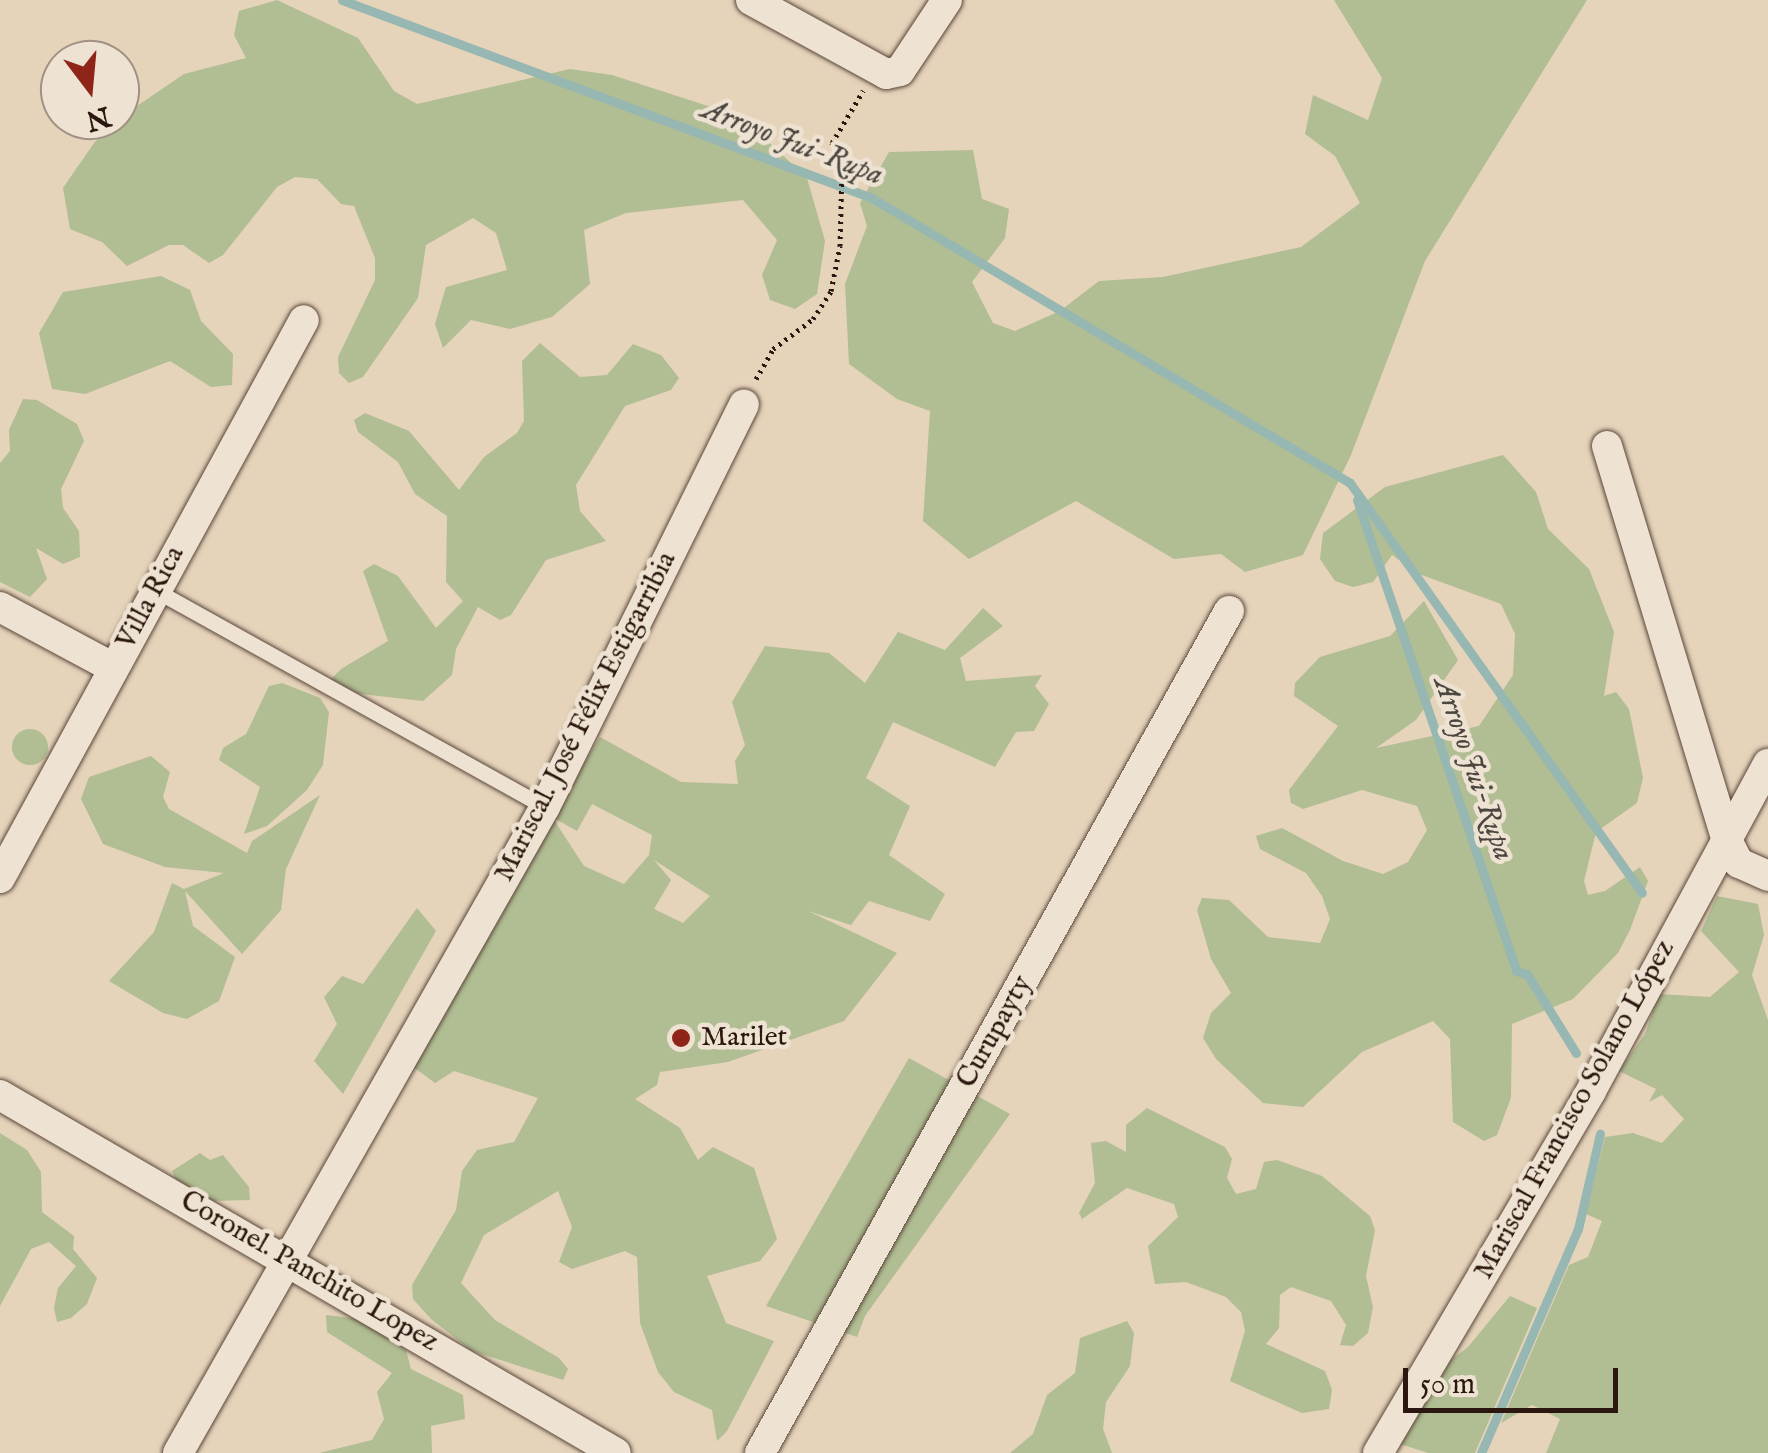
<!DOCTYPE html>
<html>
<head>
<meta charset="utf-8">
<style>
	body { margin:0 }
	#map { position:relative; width:1768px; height:1453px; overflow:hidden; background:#e5d3ba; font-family:"IM FELL English",serif }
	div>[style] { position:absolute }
	.green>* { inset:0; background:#b1bd93 }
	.round { border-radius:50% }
	.stream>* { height:9px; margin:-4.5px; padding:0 4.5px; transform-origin:4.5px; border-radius:4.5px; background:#96b7b2 }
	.path>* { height:5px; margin-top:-2.5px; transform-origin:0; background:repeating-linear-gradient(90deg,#2b170f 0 2.5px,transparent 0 7.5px) }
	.roads { filter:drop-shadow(0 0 2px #5a463a) drop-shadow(0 0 2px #5a463a) }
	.lane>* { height:15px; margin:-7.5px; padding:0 7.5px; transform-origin:7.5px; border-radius:7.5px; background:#eee2d2 }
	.street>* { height:30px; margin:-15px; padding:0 15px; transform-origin:15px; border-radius:15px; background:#eee2d2 }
	.dots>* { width:28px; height:28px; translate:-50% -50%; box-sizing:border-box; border:5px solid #eee2d2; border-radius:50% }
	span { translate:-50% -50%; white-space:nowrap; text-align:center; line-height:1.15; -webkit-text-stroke:9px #eee2d2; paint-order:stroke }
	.street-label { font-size:28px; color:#2b170f }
	.poi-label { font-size:28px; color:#2b170f }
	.left { translate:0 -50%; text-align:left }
	.water-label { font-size:30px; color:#4b4740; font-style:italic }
	.north { position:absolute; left:40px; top:40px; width:100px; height:100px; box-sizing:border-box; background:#eee2d2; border:2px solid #a09184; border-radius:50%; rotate:164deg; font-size:28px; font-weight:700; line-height:40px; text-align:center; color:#2b170f }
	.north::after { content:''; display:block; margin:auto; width:35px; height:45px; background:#8f2418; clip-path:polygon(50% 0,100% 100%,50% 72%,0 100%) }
	.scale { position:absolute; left:1403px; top:1368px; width:215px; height:45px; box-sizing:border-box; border:5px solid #2b170f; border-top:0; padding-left:12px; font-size:30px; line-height:35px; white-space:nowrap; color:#2b170f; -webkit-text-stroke:8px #eee2d2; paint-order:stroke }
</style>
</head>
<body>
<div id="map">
	<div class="green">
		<div style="clip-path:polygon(277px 0,358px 38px,394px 91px,417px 104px,570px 69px,612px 75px,742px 117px,807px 178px,825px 241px,817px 294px,795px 309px,770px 300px,762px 275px,777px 240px,743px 200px,626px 213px,584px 230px,590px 284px,552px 317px,510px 329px,471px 320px,443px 348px,435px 324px,446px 287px,507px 270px,496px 233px,473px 218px,426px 245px,418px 298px,363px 377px,349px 383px,339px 373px,338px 357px,375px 280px,375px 258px,354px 206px,341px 204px,317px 179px,295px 177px,277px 187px,223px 255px,209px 263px,183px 245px,169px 245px,127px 266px,102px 242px,70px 229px,63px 188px,94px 143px,112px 123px,184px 74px,246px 58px,234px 35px,239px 11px)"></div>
		<div style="clip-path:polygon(1334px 0,1587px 0,1425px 261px,1351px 455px,1303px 555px,1245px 572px,1221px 554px,1174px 559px,1076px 501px,969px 559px,923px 521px,930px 411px,897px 399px,849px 364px,845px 284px,867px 226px,860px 203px,889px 152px,973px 150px,982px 199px,1009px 209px,1005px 238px,972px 282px,993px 323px,1015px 331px,1060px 311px,1099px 281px,1163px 277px,1301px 247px,1360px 203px,1335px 156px,1305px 134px,1313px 95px,1368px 120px,1382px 78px)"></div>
		<div style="clip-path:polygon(161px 276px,190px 290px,201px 321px,233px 354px,232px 385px,211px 387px,170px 361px,85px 394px,52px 389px,39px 333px,63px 292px)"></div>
		<div style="clip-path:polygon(540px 343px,580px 377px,607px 375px,633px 344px,661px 355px,679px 378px,671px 390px,625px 406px,576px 485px,580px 511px,606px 541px,546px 560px,511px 615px,500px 620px,478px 607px,456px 649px,452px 675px,423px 701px,334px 691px,331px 679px,341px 669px,388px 641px,363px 571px,374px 564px,398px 576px,436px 628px,463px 601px,446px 582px,447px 516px,415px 494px,398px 462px,358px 432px,354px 420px,365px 413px,409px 431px,459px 490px,484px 457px,517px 433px,524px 421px,522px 361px)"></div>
		<div style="clip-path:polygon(23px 399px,37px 400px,77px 424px,84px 441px,61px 489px,63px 508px,79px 531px,80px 557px,63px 564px,36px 548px,47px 579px,30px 597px,0 582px,0 463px,10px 451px,9px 430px)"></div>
		<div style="clip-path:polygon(1503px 455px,1536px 492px,1548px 529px,1589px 569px,1614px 632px,1604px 696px,1616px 692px,1629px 709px,1643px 778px,1637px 803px,1596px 832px,1584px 881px,1588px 895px,1605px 891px,1640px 867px,1648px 881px,1630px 930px,1618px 953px,1573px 999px,1512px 1024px,1511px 1098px,1497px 1135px,1484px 1141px,1453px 1122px,1450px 1039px,1433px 1021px,1362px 1052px,1303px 1107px,1263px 1103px,1216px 1059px,1203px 1038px,1211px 1013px,1231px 993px,1211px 959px,1197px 910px,1202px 898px,1229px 900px,1268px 937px,1320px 943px,1330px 919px,1322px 896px,1306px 873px,1260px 849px,1256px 836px,1282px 828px,1343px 861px,1383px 874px,1408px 862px,1427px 830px,1417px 806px,1362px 790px,1303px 809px,1291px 803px,1289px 790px,1338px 726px,1294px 696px,1295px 683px,1320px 657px,1390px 636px,1424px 601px,1458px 660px,1416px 720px,1376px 748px,1479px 726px,1513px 675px,1515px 634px,1501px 604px,1419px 574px,1392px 555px,1373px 582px,1353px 587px,1335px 581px,1320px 559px,1323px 533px,1385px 487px)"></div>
		<div style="clip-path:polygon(evenodd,983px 608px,1003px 626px,960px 658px,966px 681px,1042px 675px,1035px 686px,1049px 704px,1034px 731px,1016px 732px,995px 767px,893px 722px,866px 778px,910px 806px,889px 855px,945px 894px,930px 921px,869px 901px,851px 925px,808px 911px,897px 953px,844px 1021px,728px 1062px,660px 1072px,657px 1085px,635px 1099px,680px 1128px,698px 1160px,713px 1147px,754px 1168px,777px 1239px,760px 1261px,707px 1276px,726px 1323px,774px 1341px,727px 1431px,717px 1441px,712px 1410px,674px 1392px,658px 1372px,640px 1323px,637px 1257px,625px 1251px,572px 1269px,559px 1262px,572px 1227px,558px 1191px,484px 1235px,461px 1283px,495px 1320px,559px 1358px,568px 1369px,563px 1380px,472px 1351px,431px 1319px,413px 1299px,412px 1285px,456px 1210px,462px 1171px,477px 1150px,514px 1142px,538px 1098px,454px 1071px,435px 1083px,401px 1058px,600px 737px,681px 782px,738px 784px,735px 761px,745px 745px,732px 702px,765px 646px,829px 653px,865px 683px,898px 632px,945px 650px,983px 608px,592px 804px,652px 835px,649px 855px,624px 884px,584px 866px,552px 817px,577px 831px,592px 804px,983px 608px,654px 860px,710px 896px,683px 923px,654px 909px,671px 880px,654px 860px)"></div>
		<div style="clip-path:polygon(282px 683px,320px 698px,329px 712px,323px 765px,307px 790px,267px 826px,244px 834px,260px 787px,219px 760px,223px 748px,246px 734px,269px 686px)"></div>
		<div class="round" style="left:12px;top:729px;width:36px;height:36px"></div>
		<div style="clip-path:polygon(151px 756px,170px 772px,163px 797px,169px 809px,247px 853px,252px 841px,320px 795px,286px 869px,281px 910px,242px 954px,185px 891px,193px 926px,235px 957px,219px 1001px,187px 1019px,163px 1013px,109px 981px,154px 932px,172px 883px,184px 889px,224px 873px,165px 867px,103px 844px,81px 799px,89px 777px)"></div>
		<div style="clip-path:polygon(1717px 896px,1758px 904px,1764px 935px,1752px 975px,1768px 1020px,1768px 1453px,1546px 1453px,1560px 1419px,1532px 1405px,1501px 1423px,1569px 1265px,1588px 1257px,1602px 1221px,1586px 1214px,1605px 1137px,1633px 1133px,1662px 1143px,1684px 1119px,1662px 1095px,1649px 1102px,1656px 1089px,1619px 1071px,1645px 1034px,1659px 994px,1710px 997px,1739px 972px,1701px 931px)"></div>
		<div style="clip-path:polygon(417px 908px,436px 931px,343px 1094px,314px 1061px,337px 1024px,324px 997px,342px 976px,363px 984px)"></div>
		<div style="clip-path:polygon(909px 1058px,1010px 1114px,865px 1316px,857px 1337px,766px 1306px)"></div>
		<div style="clip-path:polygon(1147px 1108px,1225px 1147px,1232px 1159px,1227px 1178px,1236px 1194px,1256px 1189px,1264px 1162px,1277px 1160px,1322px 1176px,1370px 1216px,1375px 1230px,1366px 1276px,1373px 1307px,1368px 1333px,1353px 1346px,1340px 1345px,1346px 1325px,1331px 1301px,1291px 1287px,1280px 1295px,1279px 1328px,1266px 1344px,1325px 1371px,1332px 1390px,1329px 1409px,1302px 1413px,1230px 1381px,1245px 1331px,1241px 1312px,1226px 1297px,1186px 1282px,1155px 1284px,1148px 1246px,1178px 1217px,1174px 1204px,1127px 1188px,1082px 1219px,1079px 1213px,1095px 1183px,1091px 1143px,1106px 1141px,1126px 1152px,1126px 1125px)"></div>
		<div style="clip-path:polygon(0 1133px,27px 1150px,41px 1172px,42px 1212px,74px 1236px,73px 1249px,97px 1278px,87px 1304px,71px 1318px,57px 1322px,54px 1308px,58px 1288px,76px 1266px,49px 1242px,31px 1249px,0 1306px)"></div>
		<div style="clip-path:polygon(200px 1153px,210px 1160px,223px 1155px,249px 1187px,250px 1200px,211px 1201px,181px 1190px,172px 1171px)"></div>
		<div style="clip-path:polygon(1510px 1296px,1537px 1308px,1475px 1453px,1428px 1453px,1391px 1441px,1427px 1378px,1468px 1347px)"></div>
		<div style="clip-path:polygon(326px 1315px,367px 1320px,406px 1350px,411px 1369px,463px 1395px,465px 1419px,431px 1426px,432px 1453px,319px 1453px,372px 1440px,384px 1419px,377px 1392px,392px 1373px,327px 1332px)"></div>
		<div style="clip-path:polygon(1127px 1321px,1134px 1333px,1130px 1366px,1106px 1402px,1103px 1429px,1112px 1453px,1010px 1453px,1033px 1434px,1047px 1395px,1075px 1373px,1080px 1338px)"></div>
	</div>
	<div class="stream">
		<div style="left:342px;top:0;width:566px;rotate:20.48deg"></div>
		<div style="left:872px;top:198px;width:557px;rotate:30.8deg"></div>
		<div style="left:1350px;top:483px;width:503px;rotate:54.54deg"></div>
		<div style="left:1357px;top:500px;width:497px;rotate:71.3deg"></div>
		<div style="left:1516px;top:971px;width:11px;rotate:15deg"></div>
		<div style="left:1527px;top:974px;width:93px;rotate:58.2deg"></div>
		<div style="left:1481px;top:1453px;width:244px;rotate:-66.6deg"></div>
		<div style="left:1578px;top:1229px;width:98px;rotate:-77deg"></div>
	</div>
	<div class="path">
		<div style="left:756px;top:379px;width:34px;rotate:-60deg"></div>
		<div style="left:773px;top:349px;width:50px;rotate:-36.9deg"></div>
		<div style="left:813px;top:319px;width:33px;rotate:-57deg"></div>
		<div style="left:831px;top:291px;width:46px;rotate:-78.7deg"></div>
		<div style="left:840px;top:246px;width:74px;rotate:-88.5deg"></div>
		<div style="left:842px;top:172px;width:31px;rotate:-109deg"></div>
		<div style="left:832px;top:143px;width:61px;rotate:-59.2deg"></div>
	</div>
	<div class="roads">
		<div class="lane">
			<div style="left:155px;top:590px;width:446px;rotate:29.1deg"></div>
		</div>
		<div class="street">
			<div style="left:751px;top:0;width:154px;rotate:28.7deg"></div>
			<div style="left:886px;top:74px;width:14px;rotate:-12deg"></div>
			<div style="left:900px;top:71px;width:85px;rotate:-56.5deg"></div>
			<div style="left:1607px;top:446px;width:410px;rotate:73.1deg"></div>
			<div style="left:1726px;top:838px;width:28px;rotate:63deg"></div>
			<div style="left:1739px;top:863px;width:32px;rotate:24deg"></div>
			<div style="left:0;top:607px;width:129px;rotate:28.2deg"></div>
			<div style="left:0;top:878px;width:635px;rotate:-61.42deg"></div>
			<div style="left:0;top:1095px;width:712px;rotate:30.16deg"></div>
			<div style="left:178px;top:1453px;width:743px;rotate:-60.4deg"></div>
			<div style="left:545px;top:807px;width:449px;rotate:-63.7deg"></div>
			<div style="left:760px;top:1453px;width:964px;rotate:-60.88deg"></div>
			<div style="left:1378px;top:1453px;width:420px;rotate:-59.5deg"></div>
			<div style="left:1591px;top:1091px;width:372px;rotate:-61.6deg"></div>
		</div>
	</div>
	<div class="dots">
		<div style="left:681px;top:1038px;background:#8f2418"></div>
	</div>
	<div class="street-label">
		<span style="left:151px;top:598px;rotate:-62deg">Villa Rica</span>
		<span style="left:586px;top:717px;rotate:-63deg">Mariscal. José Félix Estigarribia</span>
		<span style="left:995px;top:1032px;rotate:-61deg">Curupayty</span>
		<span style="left:1575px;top:1110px;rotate:-61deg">Mariscal Francisco Solano López</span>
		<span style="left:309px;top:1272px;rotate:30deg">Coronel. Panchito Lopez</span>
	</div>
	<div class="poi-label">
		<span class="left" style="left:701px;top:1038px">Marilet</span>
	</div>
	<div class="water-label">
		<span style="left:792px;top:143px;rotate:21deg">Arroyo Jui-Rupa</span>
		<span style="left:1473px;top:769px;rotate:71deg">Arroyo Jui-Rupa</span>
	</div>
	<div class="north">N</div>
	<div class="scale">50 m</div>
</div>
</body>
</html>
